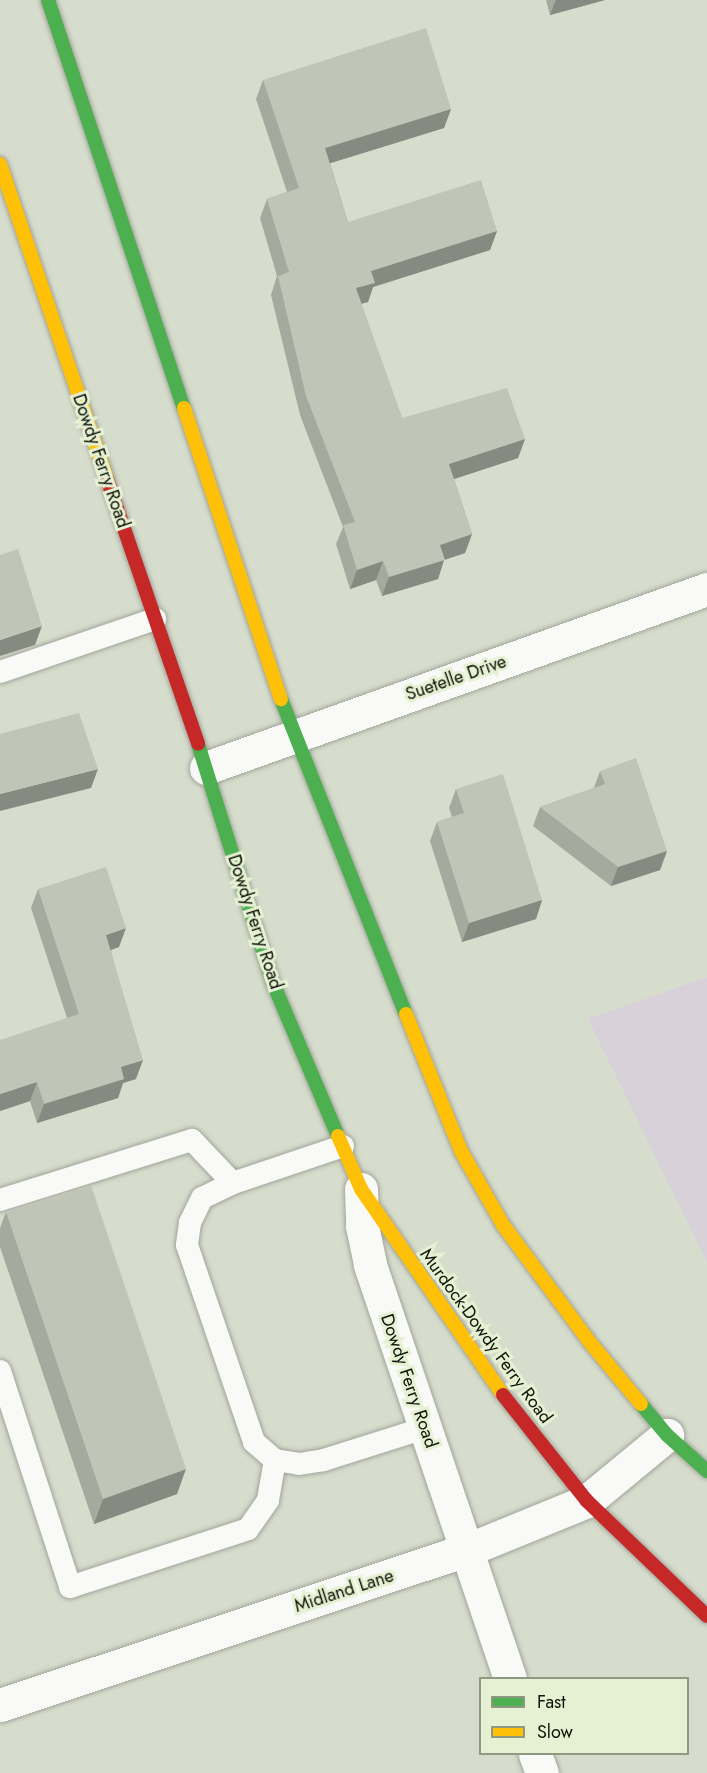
<!DOCTYPE html>
<html>
<head>
<meta charset="utf-8">
<style>
	body { margin:0 }
	#map { position:relative; width:707px; height:1773px; overflow:hidden; background:#d7ddcd; font-family:Jost,sans-serif }
	div>[style] { position:absolute }
	.green>* { inset:0; background:#d8d1da }
	.roads { filter:drop-shadow(0 0 2px #a1a599) drop-shadow(0 0 2px #a1a599) }
	.lane>* { height:22px; margin:-11px; padding:0 11px; transform-origin:11px; border-radius:11px; background:#f9faf8 }
	.street>* { height:33px; margin:-16.5px; padding:0 16.5px; transform-origin:16.5px; border-radius:16.5px; background:#f9faf8 }
	.fast>* { height:14px; margin:-7px; padding:0 7px; transform-origin:7px; border-radius:7px; background:#4caf50 }
	.slow>* { height:14px; margin:-7px; padding:0 7px; transform-origin:7px; border-radius:7px; background:#ffc107 }
	.jam>* { height:14px; margin:-7px; padding:0 7px; transform-origin:7px; border-radius:7px; background:#c62828 }
	.wall>* { inset:0; background:#a5a99e }
	.shaded-wall>* { inset:0; background:#868a81 }
	.building>* { inset:0; background:#c0c5b8 }
	span { translate:-50% -50%; white-space:nowrap; text-align:center; line-height:1.15; -webkit-text-stroke:6px #e6f1d3; paint-order:stroke }
	.street-label { font-size:18px; color:#0f1308 }
	.legend { position:absolute; left:479px; top:1677px; width:210px; height:78px; box-sizing:border-box; background:#e6f1d3; border:2px solid #909882; margin:0; padding:8px 10px; list-style:none; font-size:18px; color:#0f1308 }
	.legend li { display:flex; align-items:center; gap:12px; height:30px }
	.legend b { width:30px; border:2px solid #909882 }
</style>
</head>
<body>
<div id="map">
	<div class="green">
		<div style="clip-path:polygon(707px 977px,707px 1262px,588px 1019px)"></div>
	</div>
	<div class="roads">
		<div class="lane">
			<div style="left:0;top:672px;width:164px;rotate:-18.9deg"></div>
			<div style="left:343px;top:1146px;width:116px;rotate:161.4deg"></div>
			<div style="left:233px;top:1183px;width:34px;rotate:154deg"></div>
			<div style="left:202px;top:1198px;width:28px;rotate:116deg"></div>
			<div style="left:190px;top:1223px;width:22px;rotate:98deg"></div>
			<div style="left:187px;top:1245px;width:208px;rotate:71.2deg"></div>
			<div style="left:254px;top:1442px;width:28px;rotate:41deg"></div>
			<div style="left:275px;top:1460px;width:24px;rotate:9deg"></div>
			<div style="left:299px;top:1464px;width:25px;rotate:-9deg"></div>
			<div style="left:324px;top:1460px;width:106px;rotate:-17.6deg"></div>
			<div style="left:0;top:1200px;width:201px;rotate:-17.4deg"></div>
			<div style="left:192px;top:1140px;width:59px;rotate:46.4deg"></div>
			<div style="left:0;top:1371px;width:227px;rotate:72deg"></div>
			<div style="left:70px;top:1587px;width:187px;rotate:-18deg"></div>
			<div style="left:248px;top:1529px;width:35px;rotate:-55deg"></div>
			<div style="left:268px;top:1500px;width:41px;rotate:-80.1deg"></div>
		</div>
		<div class="street">
			<div style="left:206px;top:768px;width:532px;rotate:-19.66deg"></div>
			<div style="left:361px;top:1189px;width:37px;rotate:88deg"></div>
			<div style="left:362px;top:1226px;width:40px;rotate:78deg"></div>
			<div style="left:370px;top:1265px;width:436px;rotate:71.3deg"></div>
			<div style="left:0;top:1705px;width:492px;rotate:-18.4deg"></div>
			<div style="left:467px;top:1550px;width:130px;rotate:-22.2deg"></div>
			<div style="left:587px;top:1501px;width:104px;rotate:-39.5deg"></div>
			<div style="left:535px;top:1754px;width:20px;rotate:70deg"></div>
		</div>
		<div class="fast">
			<div style="left:48px;top:0;width:430px;rotate:71.6deg"></div>
			<div style="left:281px;top:699px;width:339px;rotate:68.4deg"></div>
			<div style="left:198px;top:744px;width:250px;rotate:72.6deg"></div>
			<div style="left:273px;top:983px;width:166px;rotate:67deg"></div>
			<div style="left:641px;top:1404px;width:40px;rotate:50deg"></div>
			<div style="left:667px;top:1435px;width:54px;rotate:42deg"></div>
		</div>
		<div class="slow">
			<div style="left:0;top:164px;width:333px;rotate:71.2deg"></div>
			<div style="left:184px;top:408px;width:307px;rotate:71.6deg"></div>
			<div style="left:406px;top:1014px;width:148px;rotate:68.1deg"></div>
			<div style="left:461px;top:1151px;width:85px;rotate:60.4deg"></div>
			<div style="left:503px;top:1225px;width:143px;rotate:53.5deg"></div>
			<div style="left:588px;top:1340px;width:83px;rotate:50.4deg"></div>
			<div style="left:338px;top:1136px;width:58px;rotate:66.5deg"></div>
			<div style="left:361px;top:1189px;width:250px;rotate:55.4deg"></div>
		</div>
		<div class="jam">
			<div style="left:107px;top:479px;width:280px;rotate:71deg"></div>
			<div style="left:503px;top:1395px;width:135px;rotate:51.6deg"></div>
			<div style="left:587px;top:1501px;width:166px;rotate:43.8deg"></div>
		</div>
	</div>
	<div class="wall">
		<div style="clip-path:polygon(546px 0,605px 0,550px 15px)"></div>
		<div style="clip-path:polygon(263px 80px,451px 109px,444px 128px,330px 163px,348px 222px,497px 231px,490px 250px,373px 287px,368px 302px,361px 304px,402px 418px,525px 439px,518px 458px,454px 479px,472px 534px,465px 553px,444px 560px,438px 579px,382px 596px,376px 580px,350px 589px,336px 544px,343px 527px,300px 415px,271px 295px,277px 276px,260px 218px,267px 199px,287px 192px,256px 99px)"></div>
		<div style="clip-path:polygon(600px 771px,667px 851px,660px 870px,611px 886px,533px 826px,540px 807px,594px 788px)"></div>
		<div style="clip-path:polygon(456px 789px,542px 900px,536px 919px,462px 942px,430px 841px,437px 822px,452px 817px,449px 808px)"></div>
		<div style="clip-path:polygon(38px 889px,119px 947px,111px 950px,136px 1079px,123px 1083px,118px 1098px,37px 1123px,30px 1101px,0 1111px,67px 1018px,31px 908px)"></div>
		<div style="clip-path:polygon(6px 1212px,177px 1494px,94px 1524px,0 1247px,0 1228px)"></div>
	</div>
	<div class="shaded-wall">
		<div style="clip-path:polygon(556px 0,605px 0,550px 15px)"></div>
		<div style="clip-path:polygon(451px 109px,444px 128px,318px 167px,325px 148px)"></div>
		<div style="clip-path:polygon(497px 231px,490px 250px,373px 287px,368px 302px,349px 307px,356px 288px,371px 271px)"></div>
		<div style="clip-path:polygon(525px 439px,518px 458px,442px 483px,449px 464px)"></div>
		<div style="clip-path:polygon(472px 534px,465px 553px,444px 560px,438px 579px,382px 596px,389px 577px,440px 545px)"></div>
		<div style="clip-path:polygon(383px 561px,376px 580px,350px 589px,357px 570px)"></div>
		<div style="clip-path:polygon(42px 626px,35px 645px,0 656px,0 640px)"></div>
		<div style="clip-path:polygon(98px 769px,91px 788px,0 811px,0 794px)"></div>
		<div style="clip-path:polygon(667px 851px,660px 870px,611px 886px,618px 867px)"></div>
		<div style="clip-path:polygon(542px 900px,536px 919px,462px 942px,469px 923px)"></div>
		<div style="clip-path:polygon(126px 928px,119px 947px,99px 954px,106px 935px)"></div>
		<div style="clip-path:polygon(143px 1060px,136px 1079px,123px 1083px,118px 1098px,37px 1123px,44px 1104px,121px 1067px)"></div>
		<div style="clip-path:polygon(37px 1082px,30px 1101px,0 1111px,0 1094px)"></div>
		<div style="clip-path:polygon(186px 1469px,177px 1494px,94px 1524px,103px 1499px)"></div>
	</div>
	<div class="building">
		<div style="clip-path:polygon(426px 28px,451px 109px,325px 148px,348px 222px,481px 180px,497px 231px,371px 271px,375px 283px,356px 288px,402px 418px,507px 388px,525px 439px,449px 464px,472px 534px,440px 545px,445px 560px,389px 577px,383px 561px,357px 570px,343px 525px,355px 522px,306px 396px,278px 276px,289px 272px,267px 199px,299px 188px,263px 80px)"></div>
		<div style="clip-path:polygon(18px 549px,42px 626px,0 640px,0 555px)"></div>
		<div style="clip-path:polygon(79px 713px,98px 769px,0 794px,0 734px)"></div>
		<div style="clip-path:polygon(636px 758px,667px 851px,618px 867px,540px 807px,605px 784px,600px 771px)"></div>
		<div style="clip-path:polygon(503px 774px,542px 900px,469px 923px,437px 822px,464px 813px,456px 789px)"></div>
		<div style="clip-path:polygon(106px 867px,126px 928px,106px 935px,143px 1060px,121px 1067px,124px 1079px,44px 1104px,37px 1082px,0 1094px,0 1040px,79px 1014px,38px 889px)"></div>
		<div style="clip-path:polygon(91px 1185px,186px 1469px,103px 1499px,6px 1212px)"></div>
	</div>
	<div class="street-label">
		<span style="left:101px;top:461px;rotate:71deg">Dowdy Ferry Road</span>
		<span style="left:456px;top:678px;rotate:-19deg">Suetelle Drive</span>
		<span style="left:255px;top:922px;rotate:72deg">Dowdy Ferry Road</span>
		<span style="left:486px;top:1336px;rotate:54deg">Murdock-Dowdy Ferry Road</span>
		<span style="left:409px;top:1381px;rotate:71deg">Dowdy Ferry Road</span>
		<span style="left:344px;top:1591px;rotate:-18deg">Midland Lane</span>
	</div>
	<ul class="legend">
	<li><b style="height:8px;background:#4caf50"></b>Fast</li>
	<li><b style="height:8px;background:#ffc107"></b>Slow</li>
	</ul>
</div>
</body>
</html>
